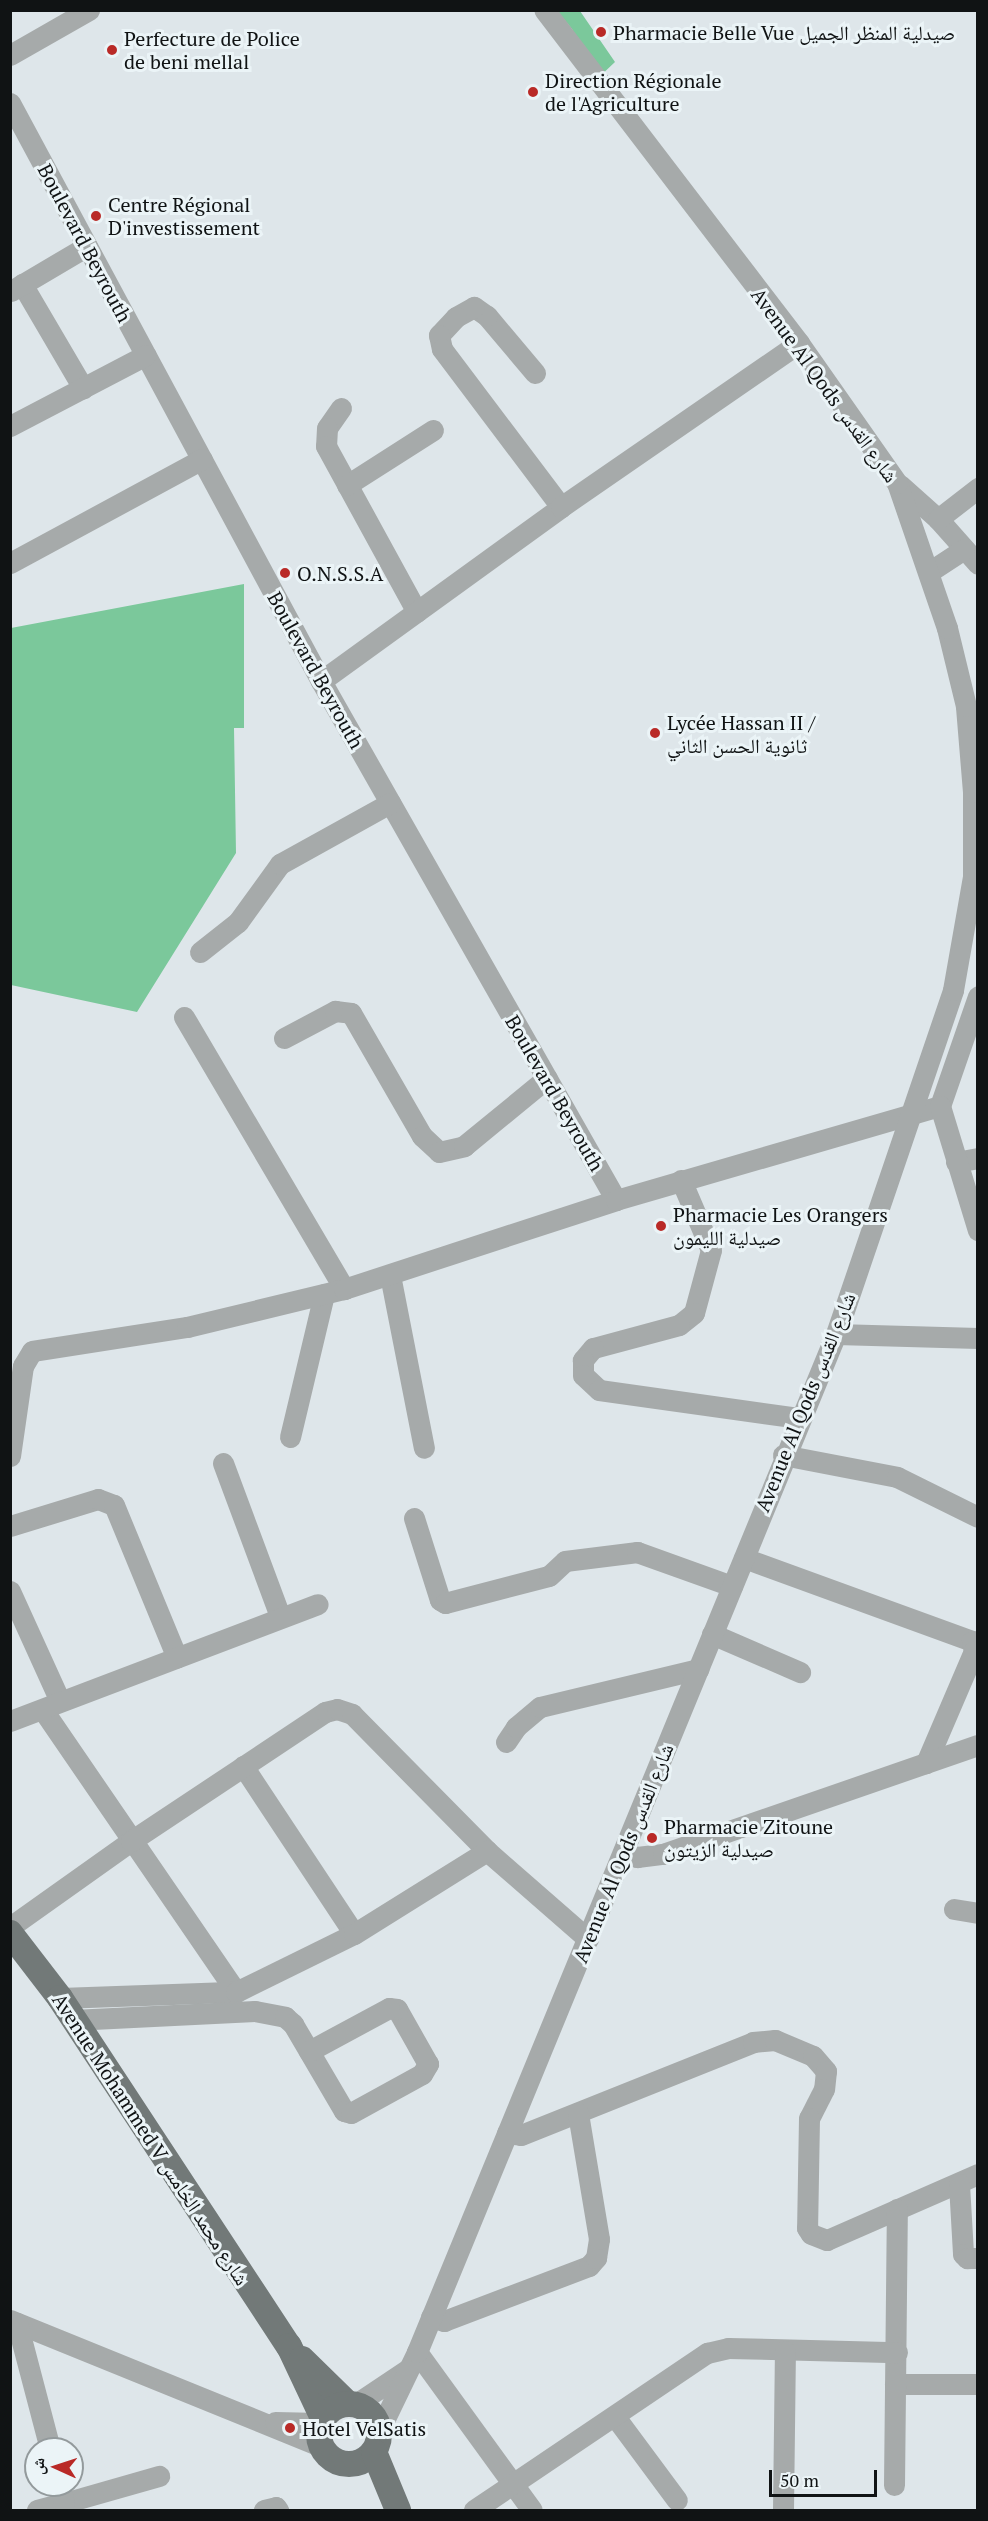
<!DOCTYPE html>
<html>
<head>
<meta charset="utf-8">
<style>
	body { margin:0 }
	#map { position:relative; width:988px; height:2521px; overflow:hidden; background:#dee6ea; font-family:"PT Serif","Noto Naskh Arabic",serif }
	div>[style] { position:absolute }
	.green>* { inset:0; background:#7bc89b }
	.minor>* { height:21px; margin:-10.5px; padding:0 10.5px; transform-origin:10.5px; border-radius:10.5px; background:#a6aaaa }
	.major>* { height:26px; margin:-13px; padding:0 13px; transform-origin:13px; border-radius:13px; background:#727978 }
	.major>.ring { margin:-13px; padding:0; box-sizing:content-box; background:none; border:26px solid #727978; border-radius:50% }
	.dots>* { width:16px; height:16px; translate:-50% -50%; box-sizing:border-box; border:3px solid #ebf4f7; border-radius:50% }
	span { translate:-50% -50%; white-space:nowrap; text-align:center; line-height:1.15; -webkit-text-stroke:6px #ebf4f7; paint-order:stroke }
	.poi-label { font-size:20px; color:#101314 }
	.left { translate:0 -50%; text-align:left }
	.street-label { font-size:20px; color:#101314 }
	.frame { position:absolute; inset:0; border:12px solid #101314; pointer-events:none }
	.north { position:absolute; left:24px; top:2437px; width:60px; height:60px; box-sizing:border-box; background:#ebf4f7; border:2px solid #939a9c; border-radius:50%; rotate:273deg; font-size:16px; font-weight:700; line-height:24px; text-align:center; color:#101314 }
	.north::after { content:''; display:block; margin:auto; width:21px; height:27px; background:#b92a27; clip-path:polygon(50% 0,100% 100%,50% 72%,0 100%) }
	.scale { position:absolute; left:769px; top:2470px; width:108px; height:27px; box-sizing:border-box; border:3px solid #101314; border-top:0; padding-left:8px; font-size:18px; line-height:21px; white-space:nowrap; color:#101314; -webkit-text-stroke:4px #ebf4f7; paint-order:stroke }
</style>
</head>
<body>
<div id="map">
	<div class="green">
		<div style="clip-path:polygon(557px 11px,580px 11px,615px 62px,596px 80px,572px 29px)"></div>
		<div style="clip-path:polygon(244px 584px,244px 728px,234px 728px,236px 853px,137px 1012px,11px 985px,11px 628px)"></div>
	</div>
	<div class="minor">
		<div style="left:10px;top:55px;width:91px;rotate:-29.7deg"></div>
		<div style="left:10px;top:103px;width:656px;rotate:61.72deg"></div>
		<div style="left:321px;top:681px;width:597px;rotate:60.39deg"></div>
		<div style="left:22px;top:284px;width:121px;rotate:59.6deg"></div>
		<div style="left:11px;top:291px;width:88px;rotate:-30.6deg"></div>
		<div style="left:535px;top:373px;width:75px;rotate:-130.1deg"></div>
		<div style="left:487px;top:316px;width:16px;rotate:-145deg"></div>
		<div style="left:474px;top:307px;width:21px;rotate:151deg"></div>
		<div style="left:456px;top:317px;width:25px;rotate:133deg"></div>
		<div style="left:439px;top:335px;width:14px;rotate:78deg"></div>
		<div style="left:442px;top:349px;width:198px;rotate:53deg"></div>
		<div style="left:341px;top:408px;width:24px;rotate:125deg"></div>
		<div style="left:327px;top:428px;width:18px;rotate:93deg"></div>
		<div style="left:326px;top:446px;width:189px;rotate:61.3deg"></div>
		<div style="left:10px;top:426px;width:153px;rotate:-27.6deg"></div>
		<div style="left:347px;top:485px;width:102px;rotate:-32.6deg"></div>
		<div style="left:900px;top:485px;width:51px;rotate:41.8deg"></div>
		<div style="left:938px;top:519px;width:60px;rotate:48.4deg"></div>
		<div style="left:938px;top:519px;width:51px;rotate:-37.8deg"></div>
		<div style="left:10px;top:563px;width:218px;rotate:-28.4deg"></div>
		<div style="left:929px;top:572px;width:42px;rotate:-33.3deg"></div>
		<div style="left:321px;top:681px;width:296px;rotate:-35.9deg"></div>
		<div style="left:561px;top:507px;width:289px;rotate:-34.6deg"></div>
		<div style="left:200px;top:952px;width:48px;rotate:-38.3deg"></div>
		<div style="left:238px;top:922px;width:72px;rotate:-54.1deg"></div>
		<div style="left:280px;top:864px;width:126px;rotate:-29deg"></div>
		<div style="left:184px;top:1017px;width:316px;rotate:59.5deg"></div>
		<div style="left:284px;top:1038px;width:58px;rotate:-27.9deg"></div>
		<div style="left:335px;top:1011px;width:16px;rotate:7deg"></div>
		<div style="left:351px;top:1013px;width:142px;rotate:60deg"></div>
		<div style="left:422px;top:1136px;width:23px;rotate:43deg"></div>
		<div style="left:439px;top:1152px;width:26px;rotate:-13deg"></div>
		<div style="left:464px;top:1146px;width:107px;rotate:-39.3deg"></div>
		<div style="left:940px;top:1106px;width:116px;rotate:-70.9deg"></div>
		<div style="left:956px;top:1162px;width:22px;rotate:-10deg"></div>
		<div style="left:681px;top:1180px;width:76px;rotate:66.8deg"></div>
		<div style="left:711px;top:1250px;width:65px;rotate:105.1deg"></div>
		<div style="left:694px;top:1313px;width:19px;rotate:141deg"></div>
		<div style="left:679px;top:1325px;width:89px;rotate:165deg"></div>
		<div style="left:593px;top:1348px;width:16px;rotate:130deg"></div>
		<div style="left:583px;top:1360px;width:15px;rotate:90deg"></div>
		<div style="left:583px;top:1375px;width:22px;rotate:43deg"></div>
		<div style="left:599px;top:1390px;width:201px;rotate:8deg"></div>
		<div style="left:390px;top:1275px;width:176px;rotate:78.9deg"></div>
		<div style="left:836px;top:1334px;width:142px;rotate:1.6deg"></div>
		<div style="left:290px;top:1437px;width:147px;rotate:-76.6deg"></div>
		<div style="left:783px;top:1455px;width:116px;rotate:10.9deg"></div>
		<div style="left:897px;top:1477px;width:90px;rotate:26.3deg"></div>
		<div style="left:10px;top:1456px;width:91px;rotate:-81.8deg"></div>
		<div style="left:23px;top:1366px;width:17px;rotate:-59deg"></div>
		<div style="left:32px;top:1351px;width:157px;rotate:-8.8deg"></div>
		<div style="left:187px;top:1327px;width:162px;rotate:-13.6deg"></div>
		<div style="left:344px;top:1289px;width:286px;rotate:-18.1deg"></div>
		<div style="left:616px;top:1200px;width:337px;rotate:-16.2deg"></div>
		<div style="left:940px;top:1106px;width:130px;rotate:73deg"></div>
		<div style="left:223px;top:1463px;width:163px;rotate:69.6deg"></div>
		<div style="left:414px;top:1518px;width:86px;rotate:72.4deg"></div>
		<div style="left:440px;top:1600px;width:6px;rotate:31deg"></div>
		<div style="left:445px;top:1603px;width:107px;rotate:-14.6deg"></div>
		<div style="left:549px;top:1576px;width:22px;rotate:-43deg"></div>
		<div style="left:565px;top:1561px;width:73px;rotate:-7.1deg"></div>
		<div style="left:637px;top:1552px;width:101px;rotate:19.7deg"></div>
		<div style="left:10px;top:1526px;width:92px;rotate:-17.1deg"></div>
		<div style="left:98px;top:1499px;width:17px;rotate:21deg"></div>
		<div style="left:114px;top:1505px;width:165px;rotate:67.6deg"></div>
		<div style="left:744px;top:1558px;width:243px;rotate:20deg"></div>
		<div style="left:972px;top:1641px;width:10px;rotate:79deg"></div>
		<div style="left:974px;top:1651px;width:122px;rotate:113.2deg"></div>
		<div style="left:10px;top:1591px;width:121px;rotate:65.6deg"></div>
		<div style="left:712px;top:1634px;width:96px;rotate:23.4deg"></div>
		<div style="left:43px;top:1710px;width:342px;rotate:55.6deg"></div>
		<div style="left:10px;top:1721px;width:329px;rotate:-20.8deg"></div>
		<div style="left:506px;top:1742px;width:18px;rotate:-56deg"></div>
		<div style="left:516px;top:1727px;width:31px;rotate:-40deg"></div>
		<div style="left:540px;top:1707px;width:163px;rotate:-13.5deg"></div>
		<div style="left:243px;top:1766px;width:201px;rotate:56.5deg"></div>
		<div style="left:623px;top:1853px;width:15px;rotate:16deg"></div>
		<div style="left:637px;top:1857px;width:26px;rotate:-7deg"></div>
		<div style="left:663px;top:1854px;width:333px;rotate:-19.1deg"></div>
		<div style="left:954px;top:1909px;width:24px;rotate:9deg"></div>
		<div style="left:10px;top:1927px;width:148px;rotate:-35.4deg"></div>
		<div style="left:131px;top:1841px;width:233px;rotate:-33.6deg"></div>
		<div style="left:325px;top:1712px;width:12px;rotate:-14deg"></div>
		<div style="left:337px;top:1709px;width:16px;rotate:18deg"></div>
		<div style="left:352px;top:1714px;width:192px;rotate:45.4deg"></div>
		<div style="left:487px;top:1851px;width:134px;rotate:41.1deg"></div>
		<div style="left:60px;top:1998px;width:176px;rotate:-2deg"></div>
		<div style="left:236px;top:1992px;width:131px;rotate:-26.2deg"></div>
		<div style="left:354px;top:1934px;width:157px;rotate:-32deg"></div>
		<div style="left:72px;top:2020px;width:183px;rotate:-2.8deg"></div>
		<div style="left:255px;top:2011px;width:31px;rotate:11deg"></div>
		<div style="left:285px;top:2017px;width:11px;rotate:41deg"></div>
		<div style="left:293px;top:2024px;width:101px;rotate:59.6deg"></div>
		<div style="left:344px;top:2111px;width:7px;rotate:16deg"></div>
		<div style="left:351px;top:2113px;width:81px;rotate:-28.8deg"></div>
		<div style="left:422px;top:2074px;width:12px;rotate:-59deg"></div>
		<div style="left:428px;top:2064px;width:63px;rotate:-119.4deg"></div>
		<div style="left:397px;top:2009px;width:8px;rotate:-173deg"></div>
		<div style="left:389px;top:2008px;width:91px;rotate:151.7deg"></div>
		<div style="left:507px;top:2133px;width:14px;rotate:8deg"></div>
		<div style="left:521px;top:2135px;width:250px;rotate:-21.8deg"></div>
		<div style="left:753px;top:2042px;width:22px;rotate:-5deg"></div>
		<div style="left:775px;top:2040px;width:41px;rotate:22.8deg"></div>
		<div style="left:813px;top:2056px;width:20px;rotate:49deg"></div>
		<div style="left:826px;top:2071px;width:18px;rotate:96deg"></div>
		<div style="left:824px;top:2089px;width:33px;rotate:117deg"></div>
		<div style="left:809px;top:2118px;width:110px;rotate:91deg"></div>
		<div style="left:807px;top:2228px;width:7px;rotate:56deg"></div>
		<div style="left:811px;top:2234px;width:17px;rotate:21deg"></div>
		<div style="left:827px;top:2240px;width:165px;rotate:-23.6deg"></div>
		<div style="left:959px;top:2184px;width:70px;rotate:86.7deg"></div>
		<div style="left:963px;top:2254px;width:6px;rotate:45deg"></div>
		<div style="left:967px;top:2258px;width:11px"></div>
		<div style="left:431px;top:2317px;width:14px;rotate:17deg"></div>
		<div style="left:444px;top:2321px;width:155px;rotate:-20.8deg"></div>
		<div style="left:589px;top:2266px;width:11px;rotate:-49deg"></div>
		<div style="left:596px;top:2258px;width:19px;rotate:-81deg"></div>
		<div style="left:599px;top:2239px;width:128px;rotate:-99.5deg"></div>
		<div style="left:10px;top:2320px;width:336px;rotate:22.1deg"></div>
		<div style="left:17px;top:2323px;width:130px;rotate:75.3deg"></div>
		<div style="left:417px;top:2352px;width:195px;rotate:54deg"></div>
		<div style="left:895px;top:2384px;width:83px"></div>
		<div style="left:356px;top:2404px;width:63px;rotate:-33.9deg"></div>
		<div style="left:616px;top:2418px;width:102px;rotate:53.4deg"></div>
		<div style="left:275px;top:2422px;width:45px;rotate:1.3deg"></div>
		<div style="left:379px;top:2431px;width:88px;rotate:-64.3deg"></div>
		<div style="left:417px;top:2352px;width:1101px;rotate:-67.63deg"></div>
		<div style="left:836px;top:1334px;width:363px;rotate:-71.2deg"></div>
		<div style="left:953px;top:990px;width:116px;rotate:-80deg"></div>
		<div style="left:973px;top:876px;width:84px;rotate:-90deg"></div>
		<div style="left:973px;top:792px;width:86px;rotate:-94.7deg"></div>
		<div style="left:966px;top:706px;width:80px;rotate:-103.7deg"></div>
		<div style="left:947px;top:628px;width:153px;rotate:-109deg"></div>
		<div style="left:897px;top:483px;width:171px;rotate:-125deg"></div>
		<div style="left:799px;top:343px;width:419px;rotate:-127.4deg"></div>
		<div style="left:894px;top:2485px;width:276px;rotate:-89.4deg"></div>
		<div style="left:64px;top:2503px;width:99px;rotate:-15.9deg"></div>
		<div style="left:37px;top:2510px;width:28px;rotate:-15deg"></div>
		<div style="left:64px;top:2503px;width:18px;rotate:-103deg"></div>
		<div style="left:264px;top:2510px;width:12px;rotate:-14deg"></div>
		<div style="left:276px;top:2507px;width:4px;rotate:56deg"></div>
		<div style="left:474px;top:2510px;width:281px;rotate:-34deg"></div>
		<div style="left:707px;top:2353px;width:22px;rotate:-13deg"></div>
		<div style="left:728px;top:2348px;width:169px;rotate:1.4deg"></div>
		<div style="left:783px;top:2510px;width:159px;rotate:-89.3deg"></div>
	</div>
	<div class="major">
		<div style="left:10px;top:1933px;width:82px;rotate:52.4deg"></div>
		<div style="left:60px;top:1998px;width:417px;rotate:56.7deg"></div>
		<div style="left:289px;top:2346px;width:80px;rotate:64.7deg"></div>
		<div style="left:302px;top:2359px;width:63px;rotate:44.4deg"></div>
		<div class="ring" style="left:319px;top:2404px;width:34px;height:34px"></div>
		<div style="left:374px;top:2452px;width:63px;rotate:67.5deg"></div>
	</div>
	<div class="dots">
		<div style="left:601px;top:32px;background:#b92a27"></div>
		<div style="left:112px;top:50px;background:#b92a27"></div>
		<div style="left:533px;top:92px;background:#b92a27"></div>
		<div style="left:96px;top:216px;background:#b92a27"></div>
		<div style="left:285px;top:573px;background:#b92a27"></div>
		<div style="left:655px;top:733px;background:#b92a27"></div>
		<div style="left:661px;top:1226px;background:#b92a27"></div>
		<div style="left:652px;top:1838px;background:#b92a27"></div>
		<div style="left:290px;top:2428px;background:#b92a27"></div>
	</div>
	<div class="poi-label">
		<span class="left" style="left:613px;top:32px">Pharmacie Belle Vue صيدلية المنظر الجميل</span>
		<span class="left" style="left:124px;top:50px">Perfecture de Police<br>de beni mellal</span>
		<span class="left" style="left:545px;top:92px">Direction Régionale<br>de l'Agriculture</span>
		<span class="left" style="left:108px;top:216px">Centre Régional<br>D'investissement</span>
		<span class="left" style="left:297px;top:573px">O.N.S.S.A</span>
		<span class="left" style="left:667px;top:734px">Lycée Hassan II /<br>ثانوية الحسن الثاني</span>
		<span class="left" style="left:673px;top:1226px">Pharmacie Les Orangers<br>صيدلية الليمون</span>
		<span class="left" style="left:664px;top:1838px">Pharmacie Zitoune<br>صيدلية الزيتون</span>
		<span class="left" style="left:302px;top:2428px">Hotel VelSatis</span>
	</div>
	<div class="street-label">
		<span style="left:85px;top:243px;rotate:62deg">Boulevard Beyrouth</span>
		<span style="left:825px;top:385px;rotate:54deg">Avenue Al Qods شارع القدس</span>
		<span style="left:316px;top:670px;rotate:61deg">Boulevard Beyrouth</span>
		<span style="left:555px;top:1093px;rotate:60deg">Boulevard Beyrouth</span>
		<span style="left:805px;top:1402px;rotate:-68deg">Avenue Al Qods شارع القدس</span>
		<span style="left:623px;top:1853px;rotate:-68deg">Avenue Al Qods شارع القدس</span>
		<span style="left:151px;top:2139px;rotate:57deg">Avenue Mohammed V شارع محمد الخامس</span>
	</div>
	<div class="frame"></div>
	<div class="north">ش</div>
	<div class="scale">50 m</div>
</div>
</body>
</html>
